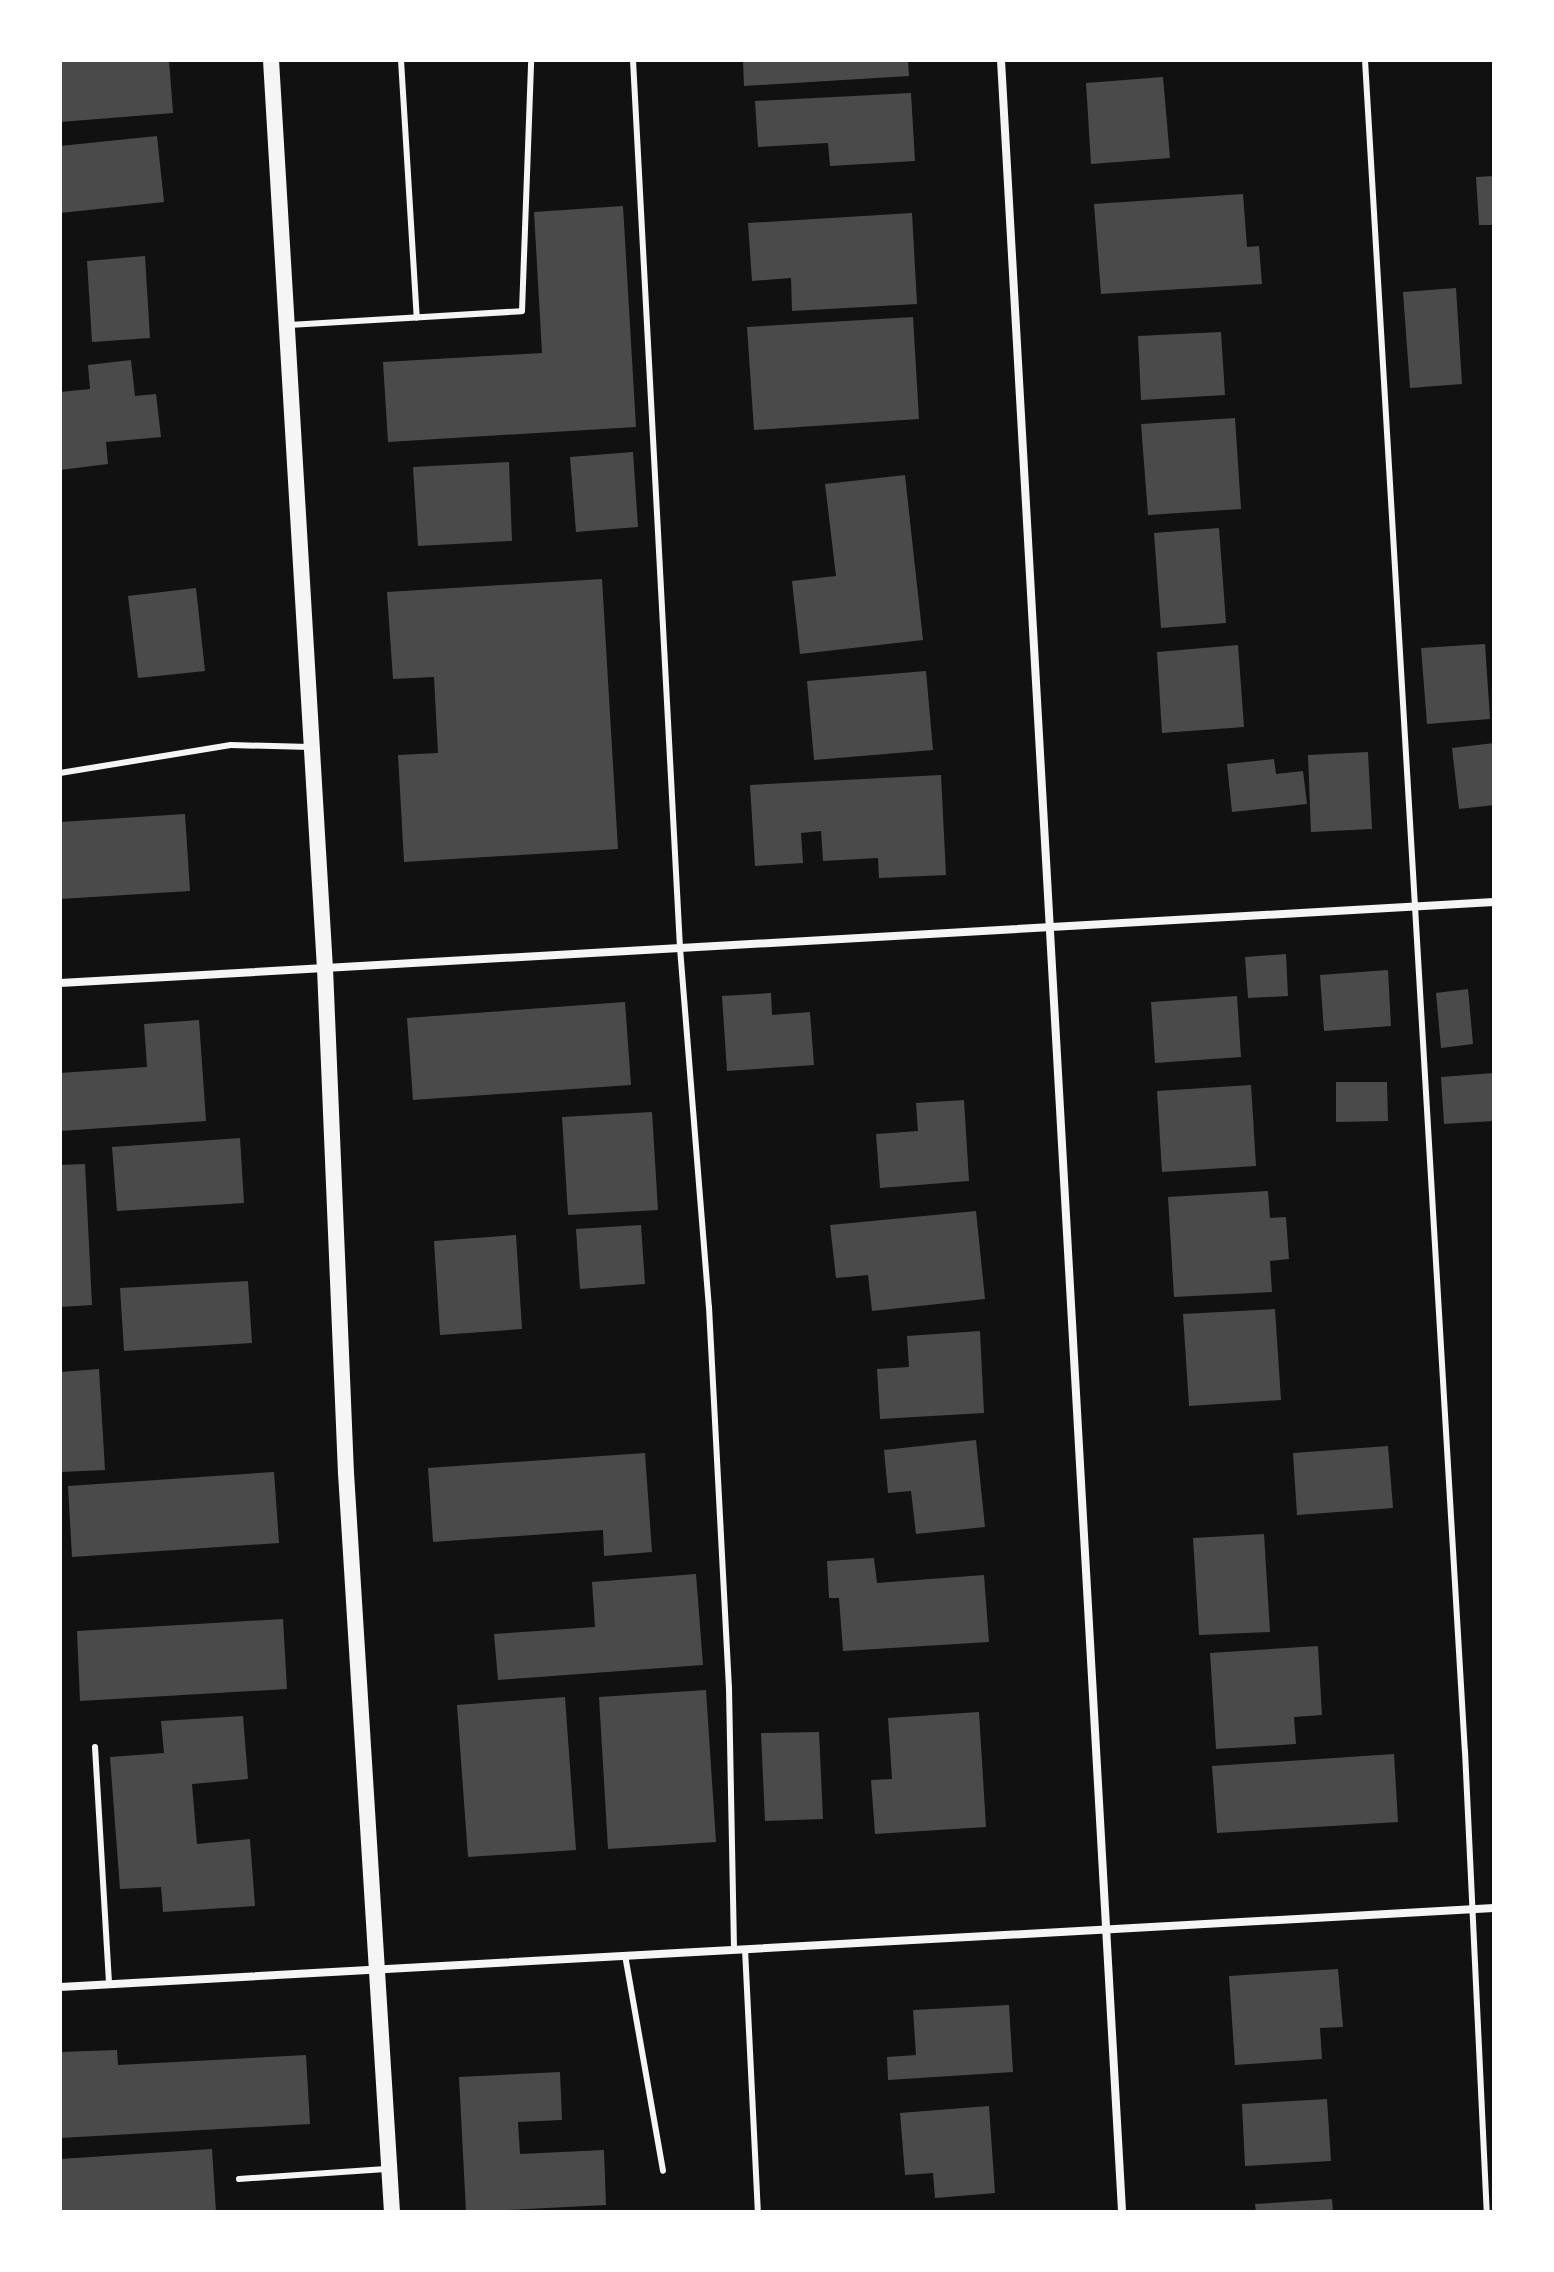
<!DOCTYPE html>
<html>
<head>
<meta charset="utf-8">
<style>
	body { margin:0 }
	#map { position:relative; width:1554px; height:2272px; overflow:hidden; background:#111; font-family:Jost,sans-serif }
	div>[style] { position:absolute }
	.building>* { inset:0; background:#4a4a4a }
	.service>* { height:6px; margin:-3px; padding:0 3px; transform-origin:3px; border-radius:3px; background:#f5f5f5 }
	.minor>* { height:8px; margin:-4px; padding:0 4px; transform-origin:4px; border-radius:4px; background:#f5f5f5 }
	.secondary>* { height:16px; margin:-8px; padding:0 8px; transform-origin:8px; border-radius:8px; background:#f5f5f5 }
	span { translate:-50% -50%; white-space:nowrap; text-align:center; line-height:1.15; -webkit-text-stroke:6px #fff; paint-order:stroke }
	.frame { position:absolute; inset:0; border:62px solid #fff; pointer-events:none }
</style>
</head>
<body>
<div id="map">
	<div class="building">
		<div style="clip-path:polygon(60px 60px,169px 60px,173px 113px,60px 122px)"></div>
		<div style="clip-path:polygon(743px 60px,908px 60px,909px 76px,744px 86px)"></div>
		<div style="clip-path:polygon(1163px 77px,1170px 158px,1091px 164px,1086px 83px)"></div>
		<div style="clip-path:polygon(911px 93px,915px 161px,830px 166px,828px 143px,758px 147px,755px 101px)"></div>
		<div style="clip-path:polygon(157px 136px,164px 202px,60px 213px,60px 146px)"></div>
		<div style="clip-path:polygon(1494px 176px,1494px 225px,1479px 225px,1476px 177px)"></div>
		<div style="clip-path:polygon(1243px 194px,1247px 247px,1259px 246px,1262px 284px,1101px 294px,1094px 204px)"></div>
		<div style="clip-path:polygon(623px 206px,636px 427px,388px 442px,383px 362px,542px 353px,534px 212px)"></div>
		<div style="clip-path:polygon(912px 213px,917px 304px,792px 311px,791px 278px,752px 281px,748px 223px)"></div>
		<div style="clip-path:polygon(145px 256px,150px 338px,92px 342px,87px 261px)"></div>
		<div style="clip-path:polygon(1456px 288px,1462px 384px,1410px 388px,1403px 292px)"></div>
		<div style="clip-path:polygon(913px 317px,919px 419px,754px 430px,747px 327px)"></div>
		<div style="clip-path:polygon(1221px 332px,1225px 395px,1141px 400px,1138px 336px)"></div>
		<div style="clip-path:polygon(131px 360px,135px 396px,156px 394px,161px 437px,106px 442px,108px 464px,60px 470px,60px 392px,90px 389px,88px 365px)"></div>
		<div style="clip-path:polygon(1235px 418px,1241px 509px,1148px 515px,1141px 424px)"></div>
		<div style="clip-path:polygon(633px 452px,638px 527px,576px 532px,570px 457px)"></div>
		<div style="clip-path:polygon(509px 462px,512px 541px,418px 546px,413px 467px)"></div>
		<div style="clip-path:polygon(905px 475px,923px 640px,800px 654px,792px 581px,836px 576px,825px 484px)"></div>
		<div style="clip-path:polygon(1219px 528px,1226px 623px,1161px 628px,1154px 533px)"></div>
		<div style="clip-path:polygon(602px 579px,618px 849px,404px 862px,398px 755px,438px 753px,434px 677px,393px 679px,387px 592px)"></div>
		<div style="clip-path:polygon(196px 588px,205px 671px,138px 678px,128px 596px)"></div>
		<div style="clip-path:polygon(1485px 644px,1490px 719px,1427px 724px,1421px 648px)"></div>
		<div style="clip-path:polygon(1238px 645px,1244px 727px,1162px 733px,1157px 652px)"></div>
		<div style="clip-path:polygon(926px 671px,933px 750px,814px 760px,807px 681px)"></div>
		<div style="clip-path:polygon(1494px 743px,1494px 805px,1459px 809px,1452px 748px)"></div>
		<div style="clip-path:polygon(1368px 752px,1372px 829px,1311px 832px,1308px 755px)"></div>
		<div style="clip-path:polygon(1274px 759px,1276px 774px,1303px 771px,1307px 804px,1232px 812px,1227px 764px)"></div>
		<div style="clip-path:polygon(941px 775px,946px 875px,879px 878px,878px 858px,823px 861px,821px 831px,801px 833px,803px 863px,755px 866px,750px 785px)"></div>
		<div style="clip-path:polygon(185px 814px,190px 891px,60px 899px,60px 822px)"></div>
		<div style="clip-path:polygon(1286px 954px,1288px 996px,1248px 998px,1245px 957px)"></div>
		<div style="clip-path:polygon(1388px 970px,1391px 1026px,1324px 1031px,1320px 975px)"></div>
		<div style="clip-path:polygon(1468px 989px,1473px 1044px,1441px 1048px,1436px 993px)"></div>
		<div style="clip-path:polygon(771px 993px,772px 1015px,810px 1012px,814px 1065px,727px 1071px,722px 996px)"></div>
		<div style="clip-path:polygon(1237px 996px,1241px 1057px,1155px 1063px,1151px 1002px)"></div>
		<div style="clip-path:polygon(625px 1002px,631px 1085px,413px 1100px,407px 1018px)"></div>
		<div style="clip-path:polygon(199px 1020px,206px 1121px,60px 1131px,60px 1073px,147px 1067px,144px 1024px)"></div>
		<div style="clip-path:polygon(1494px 1073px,1494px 1121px,1444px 1124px,1441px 1077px)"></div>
		<div style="clip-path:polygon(1336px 1082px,1387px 1082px,1388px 1121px,1336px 1122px)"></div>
		<div style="clip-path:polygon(1251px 1085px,1256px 1166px,1162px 1172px,1157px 1091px)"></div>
		<div style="clip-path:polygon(964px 1100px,969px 1181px,880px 1188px,876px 1134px,918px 1131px,916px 1103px)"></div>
		<div style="clip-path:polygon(652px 1112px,658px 1210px,568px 1215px,562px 1117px)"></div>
		<div style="clip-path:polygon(240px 1138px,244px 1203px,117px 1211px,112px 1147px)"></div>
		<div style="clip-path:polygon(85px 1164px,92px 1305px,60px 1307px,60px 1165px)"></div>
		<div style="clip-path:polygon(1268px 1191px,1270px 1218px,1286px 1217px,1289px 1259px,1270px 1261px,1272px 1292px,1174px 1297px,1168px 1197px)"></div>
		<div style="clip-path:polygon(976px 1211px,985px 1299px,872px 1311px,868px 1275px,836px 1278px,830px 1225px)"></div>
		<div style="clip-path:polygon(641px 1225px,645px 1284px,580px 1289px,576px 1229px)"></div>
		<div style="clip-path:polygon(516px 1235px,522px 1329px,440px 1335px,434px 1241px)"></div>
		<div style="clip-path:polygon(248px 1281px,252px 1343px,124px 1351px,120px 1288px)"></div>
		<div style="clip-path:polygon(1275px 1309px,1281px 1400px,1189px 1406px,1183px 1314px)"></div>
		<div style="clip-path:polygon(980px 1331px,984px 1413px,880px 1419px,877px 1369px,909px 1367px,907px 1336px)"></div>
		<div style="clip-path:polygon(99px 1369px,105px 1470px,60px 1472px,60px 1372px)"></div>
		<div style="clip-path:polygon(976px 1440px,985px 1527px,916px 1534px,911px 1491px,888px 1493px,884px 1450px)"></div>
		<div style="clip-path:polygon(1388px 1446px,1393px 1508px,1297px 1515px,1293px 1453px)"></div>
		<div style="clip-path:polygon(645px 1453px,652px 1552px,604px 1556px,603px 1530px,433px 1542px,428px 1468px)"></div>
		<div style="clip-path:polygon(274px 1472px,279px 1543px,72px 1557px,68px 1486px)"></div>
		<div style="clip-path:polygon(1264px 1534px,1270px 1632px,1199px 1635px,1193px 1538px)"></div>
		<div style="clip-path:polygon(874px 1558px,877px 1583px,984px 1575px,989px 1642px,843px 1651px,839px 1598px,829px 1598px,827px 1561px)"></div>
		<div style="clip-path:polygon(696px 1574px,703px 1665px,498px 1680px,494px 1634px,595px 1627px,592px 1582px)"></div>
		<div style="clip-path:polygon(283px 1619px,287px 1689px,80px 1701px,77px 1631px)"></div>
		<div style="clip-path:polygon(1318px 1646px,1322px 1715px,1294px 1717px,1296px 1744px,1216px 1749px,1210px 1653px)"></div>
		<div style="clip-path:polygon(706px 1690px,716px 1842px,608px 1849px,599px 1697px)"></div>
		<div style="clip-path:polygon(565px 1697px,576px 1850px,468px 1857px,457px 1705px)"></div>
		<div style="clip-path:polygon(979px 1712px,986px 1827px,875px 1834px,871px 1780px,892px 1779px,888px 1718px)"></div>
		<div style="clip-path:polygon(243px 1716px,248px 1779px,192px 1784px,197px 1844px,250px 1839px,255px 1906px,163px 1912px,161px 1887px,120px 1889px,110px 1757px,164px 1753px,161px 1721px)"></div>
		<div style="clip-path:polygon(819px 1732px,823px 1819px,765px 1821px,761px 1733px)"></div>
		<div style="clip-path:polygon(1394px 1754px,1398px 1822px,1217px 1833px,1212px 1766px)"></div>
		<div style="clip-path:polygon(1338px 1969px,1343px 2027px,1320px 2028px,1322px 2059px,1235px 2065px,1229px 1976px)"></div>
		<div style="clip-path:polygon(1009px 2005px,1013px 2072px,888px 2080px,887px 2057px,916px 2055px,913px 2010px)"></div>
		<div style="clip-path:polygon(117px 2050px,118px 2065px,306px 2055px,310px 2124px,60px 2138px,60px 2052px)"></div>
		<div style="clip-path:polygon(560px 2072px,562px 2120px,518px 2122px,520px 2154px,604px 2150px,606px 2205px,466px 2212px,459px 2077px)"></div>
		<div style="clip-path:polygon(1327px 2099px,1331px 2161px,1245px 2166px,1242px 2104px)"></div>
		<div style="clip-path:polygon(989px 2106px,995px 2193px,935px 2198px,933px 2173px,905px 2175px,900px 2113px)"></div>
		<div style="clip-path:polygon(212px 2149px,216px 2212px,62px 2212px,60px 2159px)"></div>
		<div style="clip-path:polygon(1332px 2199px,1333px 2212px,1256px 2212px,1255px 2204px)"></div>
	</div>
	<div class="service">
		<div style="left:401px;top:60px;width:258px;rotate:86.5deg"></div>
		<div style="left:633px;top:60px;width:889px;rotate:86.97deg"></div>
		<div style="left:680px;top:948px;width:360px;rotate:85.4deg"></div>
		<div style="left:709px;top:1307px;width:382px;rotate:87deg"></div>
		<div style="left:729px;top:1688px;width:261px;rotate:88.9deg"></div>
		<div style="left:1365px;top:60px;width:1694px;rotate:86.62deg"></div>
		<div style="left:1465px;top:1751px;width:462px;rotate:87.3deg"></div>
		<div style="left:289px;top:325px;width:233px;rotate:-3.4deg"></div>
		<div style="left:522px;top:311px;width:251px;rotate:-87.9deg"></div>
		<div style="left:60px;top:773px;width:173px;rotate:-9.3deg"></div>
		<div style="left:231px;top:745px;width:79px;rotate:1.5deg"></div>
		<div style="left:95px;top:1747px;width:238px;rotate:86.6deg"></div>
		<div style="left:745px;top:1949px;width:263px;rotate:87.2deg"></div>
		<div style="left:625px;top:1955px;width:219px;rotate:80deg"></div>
		<div style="left:239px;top:2179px;width:147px;rotate:-3.9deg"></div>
	</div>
	<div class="minor">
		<div style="left:1001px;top:60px;width:2155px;rotate:86.78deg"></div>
		<div style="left:60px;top:983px;width:1436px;rotate:-3.23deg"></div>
		<div style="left:60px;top:1987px;width:1436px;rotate:-3.15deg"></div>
	</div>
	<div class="secondary">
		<div style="left:271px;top:60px;width:910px;rotate:86.6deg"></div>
		<div style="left:325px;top:968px;width:505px;rotate:87.62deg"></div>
		<div style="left:346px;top:1473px;width:740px;rotate:86.44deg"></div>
	</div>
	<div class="frame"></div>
</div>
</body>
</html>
